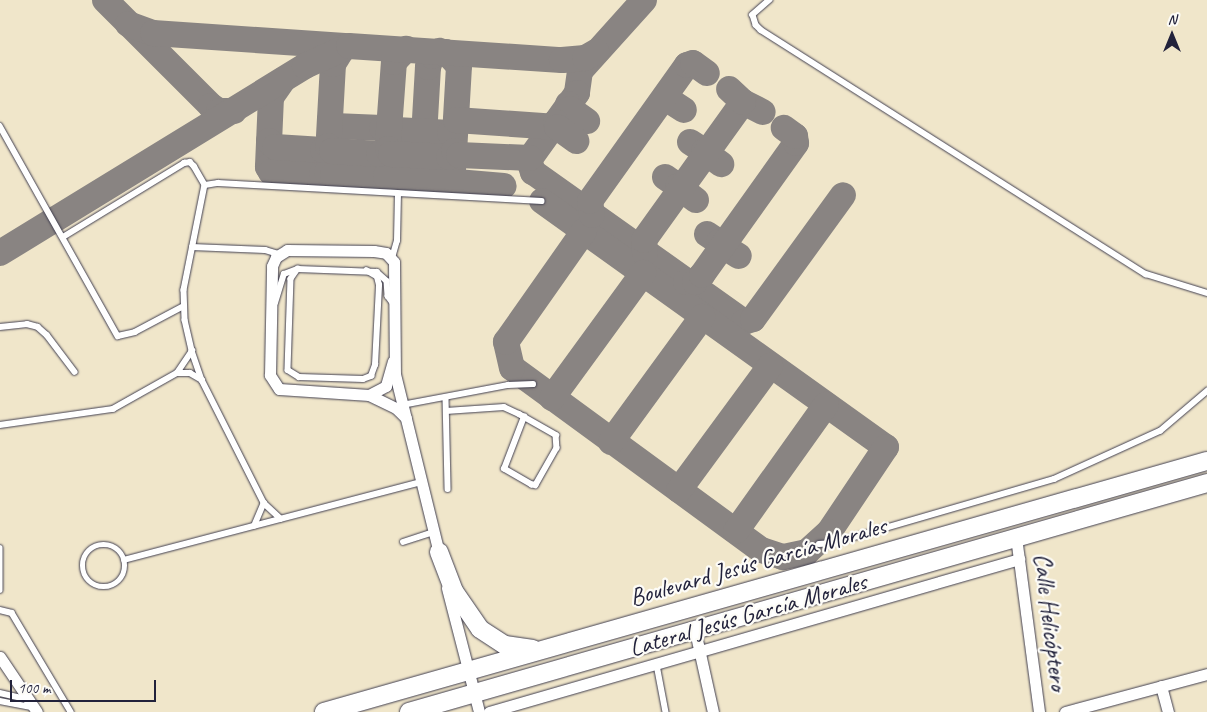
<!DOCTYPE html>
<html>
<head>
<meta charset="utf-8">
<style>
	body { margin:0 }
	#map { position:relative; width:1207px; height:712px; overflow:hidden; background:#f0e6ca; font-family:Caveat,sans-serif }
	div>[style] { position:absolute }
	.taxiway>* { height:26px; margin:-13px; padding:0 13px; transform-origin:13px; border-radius:13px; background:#898482 }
	.roads { filter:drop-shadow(0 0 1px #413f50) drop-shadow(0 0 1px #413f50) }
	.lane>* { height:5.5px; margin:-2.75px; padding:0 2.75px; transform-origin:2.75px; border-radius:2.75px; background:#fff }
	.lane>.ring { margin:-2.75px; padding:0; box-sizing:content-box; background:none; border:5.5px solid #fff; border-radius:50% }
	.street>* { height:11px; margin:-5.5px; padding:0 5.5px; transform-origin:5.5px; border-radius:5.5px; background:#fff }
	.primary>* { height:18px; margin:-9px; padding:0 9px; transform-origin:9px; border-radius:9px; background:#fff }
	span { translate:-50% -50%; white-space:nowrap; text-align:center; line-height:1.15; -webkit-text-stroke:4.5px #fdfcf7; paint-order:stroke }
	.street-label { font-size:25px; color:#22223b }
	.north { position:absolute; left:1147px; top:10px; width:50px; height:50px; -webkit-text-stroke:4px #fdfcf7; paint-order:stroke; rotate:0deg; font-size:14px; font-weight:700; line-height:20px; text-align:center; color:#22223b }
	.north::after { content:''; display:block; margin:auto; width:18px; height:22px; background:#22223b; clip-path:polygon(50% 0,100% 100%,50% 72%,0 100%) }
	.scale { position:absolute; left:10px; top:680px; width:146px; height:22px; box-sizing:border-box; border:2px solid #22223b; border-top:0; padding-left:6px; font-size:15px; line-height:18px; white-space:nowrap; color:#22223b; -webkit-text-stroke:4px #fdfcf7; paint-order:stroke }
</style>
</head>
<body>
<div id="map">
	<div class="taxiway">
		<div style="left:105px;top:0;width:150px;rotate:45deg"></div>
		<div style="left:211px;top:106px;width:9px;rotate:32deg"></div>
		<div style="left:219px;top:111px;width:15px"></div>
		<div style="left:644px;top:0;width:96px;rotate:132deg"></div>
		<div style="left:580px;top:71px;width:22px;rotate:98deg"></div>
		<div style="left:577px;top:93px;width:82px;rotate:125.6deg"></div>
		<div style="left:529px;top:160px;width:13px;rotate:72deg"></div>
		<div style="left:533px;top:172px;width:259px;rotate:35.4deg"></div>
		<div style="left:744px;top:322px;width:9px;rotate:-18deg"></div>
		<div style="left:753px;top:319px;width:153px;rotate:-54deg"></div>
		<div style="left:128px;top:24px;width:27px;rotate:20deg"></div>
		<div style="left:153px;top:33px;width:192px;rotate:3.9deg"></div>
		<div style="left:446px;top:52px;width:19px;rotate:47deg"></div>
		<div style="left:459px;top:66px;width:104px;rotate:93.3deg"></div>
		<div style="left:283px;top:80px;width:21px;rotate:125deg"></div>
		<div style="left:271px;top:97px;width:70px;rotate:92.5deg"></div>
		<div style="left:268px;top:167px;width:6px;rotate:59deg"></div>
		<div style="left:271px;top:172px;width:51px;rotate:2.2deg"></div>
		<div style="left:322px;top:174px;width:5px;rotate:-22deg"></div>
		<div style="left:327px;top:172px;width:7px;rotate:27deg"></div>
		<div style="left:333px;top:175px;width:53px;rotate:1.1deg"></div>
		<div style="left:386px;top:176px;width:118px;rotate:4.8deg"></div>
		<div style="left:667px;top:99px;width:20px;rotate:33deg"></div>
		<div style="left:743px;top:102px;width:22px;rotate:27deg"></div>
		<div style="left:568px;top:104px;width:5px;rotate:68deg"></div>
		<div style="left:570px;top:109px;width:21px;rotate:35deg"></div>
		<div style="left:425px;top:119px;width:52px;rotate:-86.7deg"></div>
		<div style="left:428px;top:67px;width:12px;rotate:-70deg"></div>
		<div style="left:432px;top:56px;width:9px;rotate:-36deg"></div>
		<div style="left:330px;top:120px;width:7px;rotate:56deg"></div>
		<div style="left:334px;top:126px;width:48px;rotate:2.4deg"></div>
		<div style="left:382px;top:128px;width:8px;rotate:-23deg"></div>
		<div style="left:389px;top:125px;width:9px;rotate:36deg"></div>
		<div style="left:396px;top:130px;width:54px;rotate:3.2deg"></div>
		<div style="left:450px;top:133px;width:6px;rotate:-31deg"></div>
		<div style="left:456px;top:120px;width:101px;rotate:4deg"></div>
		<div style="left:556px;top:122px;width:5px;rotate:79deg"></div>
		<div style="left:557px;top:127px;width:24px;rotate:36deg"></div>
		<div style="left:329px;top:136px;width:72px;rotate:-86.8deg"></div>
		<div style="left:333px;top:64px;width:19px;rotate:-58deg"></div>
		<div style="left:269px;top:141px;width:8px;rotate:45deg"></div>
		<div style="left:275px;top:147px;width:48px;rotate:3.6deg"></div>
		<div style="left:323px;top:150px;width:6px;rotate:-31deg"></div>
		<div style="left:690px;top:142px;width:17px;rotate:33deg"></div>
		<div style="left:704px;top:151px;width:6px;rotate:90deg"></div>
		<div style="left:704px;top:157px;width:6px;rotate:-9deg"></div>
		<div style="left:710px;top:156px;width:14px;rotate:36deg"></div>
		<div style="left:388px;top:143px;width:81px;rotate:-85.8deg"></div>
		<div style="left:394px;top:62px;width:18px;rotate:-47deg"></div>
		<div style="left:328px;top:146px;width:6px;rotate:51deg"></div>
		<div style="left:332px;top:151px;width:47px;rotate:3.7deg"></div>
		<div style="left:379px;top:154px;width:10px;rotate:-29deg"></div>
		<div style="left:388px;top:149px;width:6px;rotate:59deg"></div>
		<div style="left:391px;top:154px;width:58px;rotate:3deg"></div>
		<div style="left:449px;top:157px;width:6px;rotate:-31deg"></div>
		<div style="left:454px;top:151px;width:6px;rotate:39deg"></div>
		<div style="left:459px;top:155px;width:71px;rotate:2.4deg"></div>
		<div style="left:665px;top:177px;width:16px;rotate:35deg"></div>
		<div style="left:678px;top:186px;width:6px;rotate:-9deg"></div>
		<div style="left:684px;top:185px;width:6px;rotate:90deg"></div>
		<div style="left:684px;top:191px;width:15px;rotate:37deg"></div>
		<div style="left:542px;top:201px;width:423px;rotate:35.6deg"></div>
		<div style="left:886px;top:447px;width:102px;rotate:123.8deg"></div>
		<div style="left:829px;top:532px;width:30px;rotate:138deg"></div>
		<div style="left:807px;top:552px;width:25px;rotate:168deg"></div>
		<div style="left:783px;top:557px;width:23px;rotate:-162deg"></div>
		<div style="left:761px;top:550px;width:308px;rotate:-143.8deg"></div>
		<div style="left:512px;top:368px;width:27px;rotate:-103deg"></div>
		<div style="left:506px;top:342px;width:136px;rotate:-54.9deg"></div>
		<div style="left:592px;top:215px;width:14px;rotate:-98deg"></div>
		<div style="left:590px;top:201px;width:167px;rotate:-54.5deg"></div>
		<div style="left:687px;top:65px;width:6px;rotate:-18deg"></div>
		<div style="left:693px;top:63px;width:17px;rotate:36deg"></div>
		<div style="left:707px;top:234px;width:14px;rotate:34deg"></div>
		<div style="left:719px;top:242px;width:7px;rotate:74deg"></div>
		<div style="left:721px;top:249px;width:5px;rotate:-11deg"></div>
		<div style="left:726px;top:248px;width:15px;rotate:32deg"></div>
		<div style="left:0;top:253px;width:358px;rotate:-31.5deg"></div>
		<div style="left:305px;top:66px;width:48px;rotate:-24.4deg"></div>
		<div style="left:349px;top:46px;width:213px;rotate:3.8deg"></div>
		<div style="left:562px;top:60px;width:23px;rotate:-5deg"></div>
		<div style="left:585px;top:58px;width:13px;rotate:-29deg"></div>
		<div style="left:645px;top:253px;width:13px;rotate:-94deg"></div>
		<div style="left:644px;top:240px;width:170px;rotate:-54.3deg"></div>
		<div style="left:743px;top:102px;width:19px;rotate:-137deg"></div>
		<div style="left:686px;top:282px;width:9px"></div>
		<div style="left:695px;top:282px;width:10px;rotate:-45deg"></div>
		<div style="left:702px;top:275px;width:162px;rotate:-54.5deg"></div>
		<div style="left:796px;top:143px;width:7px;rotate:-98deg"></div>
		<div style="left:795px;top:136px;width:14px;rotate:-144deg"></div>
		<div style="left:552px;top:398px;width:155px;rotate:-53.9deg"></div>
		<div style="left:611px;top:442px;width:155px;rotate:-53.9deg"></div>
		<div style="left:679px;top:490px;width:154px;rotate:-53.7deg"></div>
		<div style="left:736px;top:531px;width:155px;rotate:-54.5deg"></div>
	</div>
	<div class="roads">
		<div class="lane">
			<div style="left:770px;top:0;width:23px;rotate:139deg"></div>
			<div style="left:753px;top:15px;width:10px;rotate:73deg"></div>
			<div style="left:756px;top:25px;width:7px;rotate:45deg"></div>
			<div style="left:761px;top:30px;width:456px;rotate:32.4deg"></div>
			<div style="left:1146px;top:274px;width:64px;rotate:17.3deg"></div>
			<div style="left:0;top:126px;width:241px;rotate:60.7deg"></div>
			<div style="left:118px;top:336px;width:17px;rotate:-13deg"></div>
			<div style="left:135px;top:332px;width:55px;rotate:-28deg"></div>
			<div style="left:205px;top:185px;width:13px;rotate:-9deg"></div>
			<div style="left:218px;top:183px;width:324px;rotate:3.2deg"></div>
			<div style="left:63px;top:237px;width:142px;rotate:-31.4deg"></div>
			<div style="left:184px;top:163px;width:6px;rotate:-9deg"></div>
			<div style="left:190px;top:162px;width:6px;rotate:45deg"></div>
			<div style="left:194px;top:166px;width:22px;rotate:60deg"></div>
			<div style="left:205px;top:185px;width:107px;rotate:101.3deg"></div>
			<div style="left:184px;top:290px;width:30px;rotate:88deg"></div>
			<div style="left:185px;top:320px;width:32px;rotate:77deg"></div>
			<div style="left:192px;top:351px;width:31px;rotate:71deg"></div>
			<div style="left:202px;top:380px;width:138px;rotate:63.2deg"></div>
			<div style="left:264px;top:503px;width:23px;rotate:43deg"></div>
			<div style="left:192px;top:247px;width:73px;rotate:2.4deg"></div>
			<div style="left:265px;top:250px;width:15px;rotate:16deg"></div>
			<div style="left:392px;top:258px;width:18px;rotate:-74deg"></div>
			<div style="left:397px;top:241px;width:46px;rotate:-88.8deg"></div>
			<div style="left:298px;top:269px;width:12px;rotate:125deg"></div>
			<div style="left:291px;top:279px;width:91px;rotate:91.9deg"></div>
			<div style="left:288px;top:370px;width:13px;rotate:32deg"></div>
			<div style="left:299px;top:377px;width:64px;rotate:1.8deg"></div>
			<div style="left:363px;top:379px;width:9px;rotate:-21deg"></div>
			<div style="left:371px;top:376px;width:12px;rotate:-70deg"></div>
			<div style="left:375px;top:365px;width:80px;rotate:-87.1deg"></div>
			<div style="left:379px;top:285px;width:8px;rotate:-104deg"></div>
			<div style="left:377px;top:277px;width:12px;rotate:-149deg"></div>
			<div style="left:275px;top:303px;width:30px;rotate:-73deg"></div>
			<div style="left:284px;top:274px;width:15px;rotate:-20deg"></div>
			<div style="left:298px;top:269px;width:79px;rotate:2.2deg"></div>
			<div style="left:377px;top:272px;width:13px;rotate:42deg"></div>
			<div style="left:387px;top:281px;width:15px;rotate:86deg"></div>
			<div style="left:388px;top:296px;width:9px;rotate:54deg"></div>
			<div style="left:0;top:327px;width:27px;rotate:-6deg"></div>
			<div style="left:27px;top:324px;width:11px;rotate:15deg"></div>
			<div style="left:38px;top:327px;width:12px;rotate:42deg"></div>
			<div style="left:47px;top:335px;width:46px;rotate:52.9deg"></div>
			<div style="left:177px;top:373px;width:13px"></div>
			<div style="left:190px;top:373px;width:14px;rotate:30deg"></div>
			<div style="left:446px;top:398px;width:91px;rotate:88.7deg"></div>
			<div style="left:402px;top:405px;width:108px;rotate:-10.7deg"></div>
			<div style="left:508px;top:385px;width:25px;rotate:-2deg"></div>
			<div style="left:446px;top:411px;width:58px;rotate:-3.9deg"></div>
			<div style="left:504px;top:407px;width:17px;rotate:25deg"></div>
			<div style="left:519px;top:414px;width:43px;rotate:29.6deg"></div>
			<div style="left:556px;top:435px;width:13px;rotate:86deg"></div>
			<div style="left:557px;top:448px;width:43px;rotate:119.6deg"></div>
			<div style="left:536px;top:485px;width:4px;rotate:180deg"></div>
			<div style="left:532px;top:485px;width:32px;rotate:-150deg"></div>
			<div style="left:504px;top:469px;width:56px;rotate:-69deg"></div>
			<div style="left:0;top:425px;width:114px;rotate:-8.1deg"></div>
			<div style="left:113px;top:409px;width:73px;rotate:-29.4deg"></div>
			<div style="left:177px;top:373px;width:27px;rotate:-56deg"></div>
			<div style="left:254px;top:526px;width:25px;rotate:-67deg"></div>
			<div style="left:403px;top:542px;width:33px;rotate:-18deg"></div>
			<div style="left:819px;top:544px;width:15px;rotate:-4deg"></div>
			<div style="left:834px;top:543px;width:229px;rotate:-16.2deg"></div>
			<div style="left:1054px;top:479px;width:116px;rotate:-24.4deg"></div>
			<div style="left:1160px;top:431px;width:62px;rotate:-40.4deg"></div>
			<div class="ring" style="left:83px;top:545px;width:36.5px;height:36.5px"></div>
			<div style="left:0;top:548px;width:42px;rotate:90deg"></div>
			<div style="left:124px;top:560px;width:307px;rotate:-14.7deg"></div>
			<div style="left:0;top:610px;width:12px;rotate:14deg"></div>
			<div style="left:12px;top:613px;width:115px;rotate:59.2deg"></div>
			<div style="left:657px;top:665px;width:48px;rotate:79.2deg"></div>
			<div style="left:0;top:693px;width:28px;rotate:13deg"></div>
			<div style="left:0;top:701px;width:33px;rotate:11deg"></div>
		</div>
		<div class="street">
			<div style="left:393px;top:361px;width:26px;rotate:106deg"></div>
			<div style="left:386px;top:386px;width:19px;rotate:152deg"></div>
			<div style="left:369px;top:395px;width:90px;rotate:-176.2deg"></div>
			<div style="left:279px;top:389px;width:17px;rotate:-123deg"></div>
			<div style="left:270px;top:375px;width:109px;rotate:-88.9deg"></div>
			<div style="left:272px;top:266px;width:10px;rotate:-66deg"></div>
			<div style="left:276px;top:257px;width:13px;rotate:-32deg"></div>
			<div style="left:287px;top:250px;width:87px;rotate:0.7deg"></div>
			<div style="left:374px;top:251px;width:12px;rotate:9deg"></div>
			<div style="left:386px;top:253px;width:12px;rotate:48deg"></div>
			<div style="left:394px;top:262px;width:112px;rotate:89.5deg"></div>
			<div style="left:395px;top:374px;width:188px;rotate:76.2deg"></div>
			<div style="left:369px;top:395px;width:30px;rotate:26deg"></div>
			<div style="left:396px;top:408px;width:14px;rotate:45deg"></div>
			<div style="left:1016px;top:537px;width:177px;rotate:82.5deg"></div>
			<div style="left:447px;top:588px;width:128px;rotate:75.5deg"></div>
			<div style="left:695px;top:631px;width:83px;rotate:77.5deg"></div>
			<div style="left:0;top:657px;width:66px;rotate:56.1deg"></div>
			<div style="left:1161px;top:686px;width:27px;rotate:75deg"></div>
			<div style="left:489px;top:712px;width:552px;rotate:-16.1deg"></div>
			<div style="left:1065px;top:712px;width:147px;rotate:-15deg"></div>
		</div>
		<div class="primary">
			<div style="left:439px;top:552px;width:42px;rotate:69deg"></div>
			<div style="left:454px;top:591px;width:46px;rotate:55.6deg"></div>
			<div style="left:480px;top:629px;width:30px;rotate:33deg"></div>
			<div style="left:505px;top:645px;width:28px;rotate:8deg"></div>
			<div style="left:324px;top:712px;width:918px;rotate:-15.87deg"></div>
			<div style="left:409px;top:712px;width:830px;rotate:-16.01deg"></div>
		</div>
	</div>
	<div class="street-label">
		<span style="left:758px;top:562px;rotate:-16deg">Boulevard Jesús García Morales</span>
		<span style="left:748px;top:615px;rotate:-16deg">Lateral Jesús García Morales</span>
		<span style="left:1050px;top:622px;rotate:83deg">Calle Helicóptero</span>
	</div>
	<div class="north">N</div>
	<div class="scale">100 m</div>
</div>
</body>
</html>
